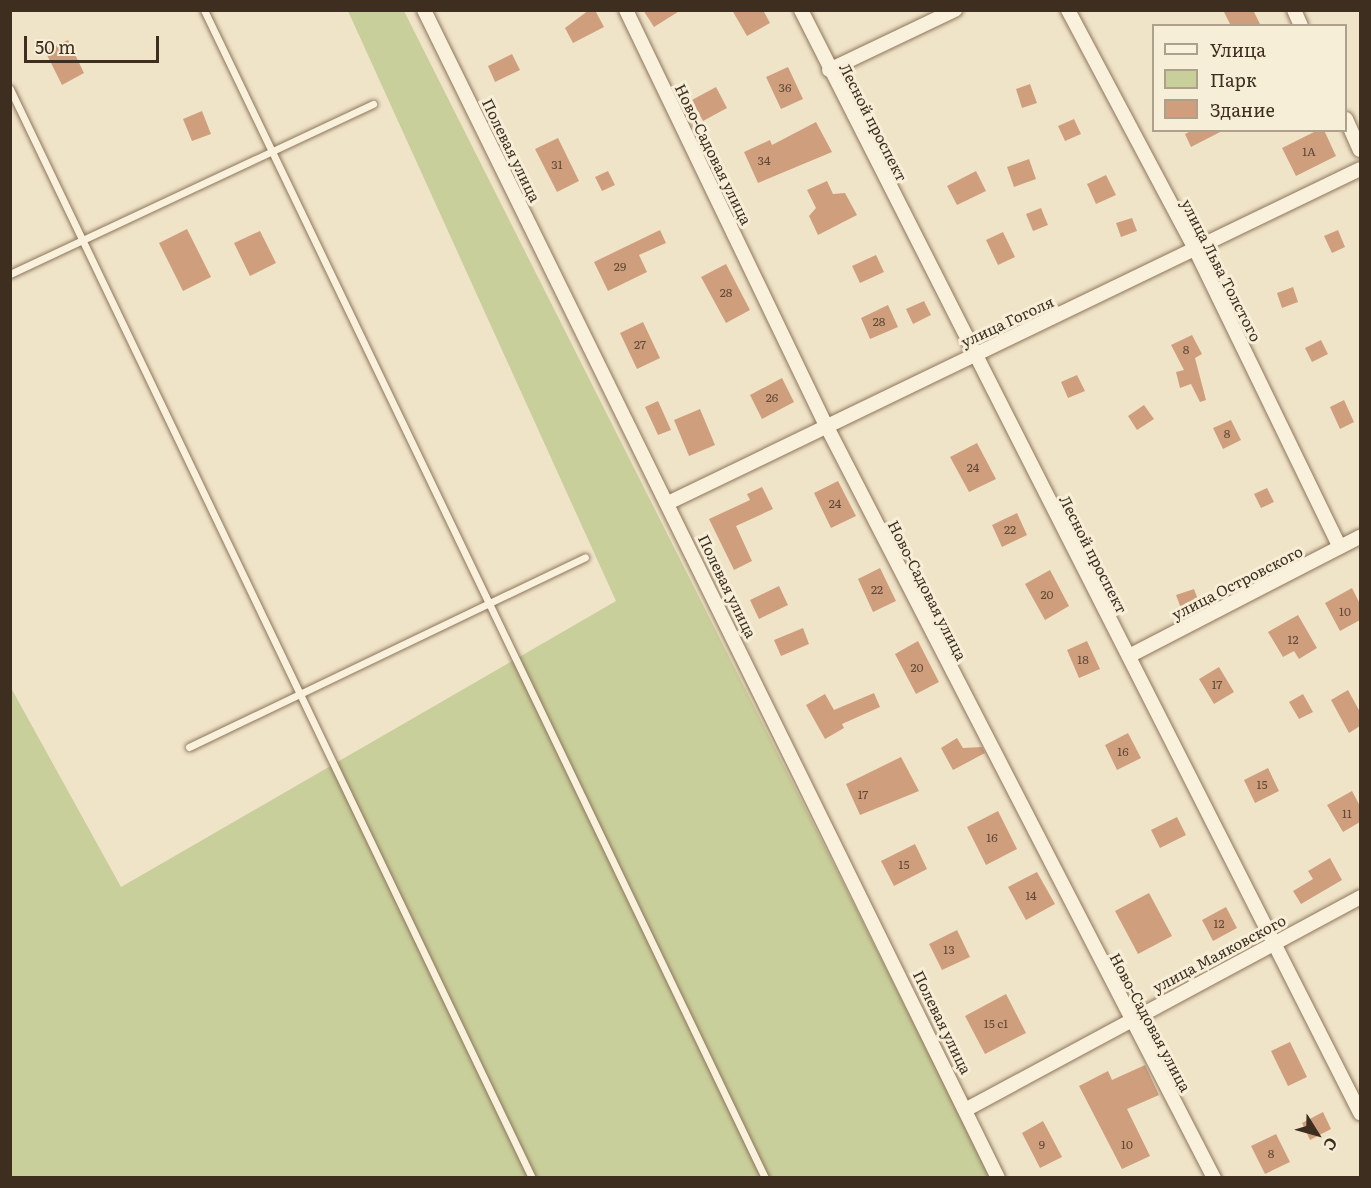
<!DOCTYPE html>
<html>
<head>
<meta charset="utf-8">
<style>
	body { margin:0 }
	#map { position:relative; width:1371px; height:1188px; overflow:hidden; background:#f0e4c8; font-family:Literata,serif }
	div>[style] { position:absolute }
	.green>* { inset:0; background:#c9cf9b }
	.building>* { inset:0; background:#cf9f7d }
	.roads { filter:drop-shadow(0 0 2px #8d765c) drop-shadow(0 0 2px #8d765c) }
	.lane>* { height:7px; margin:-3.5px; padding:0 3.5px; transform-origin:3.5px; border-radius:3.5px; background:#faf1dc }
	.street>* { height:14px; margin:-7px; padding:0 7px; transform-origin:7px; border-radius:7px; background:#faf1dc }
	span { translate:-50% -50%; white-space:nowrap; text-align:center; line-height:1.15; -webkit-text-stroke:6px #f7eed8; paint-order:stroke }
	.number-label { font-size:12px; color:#624a37 }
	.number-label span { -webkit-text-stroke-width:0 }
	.street-label { font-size:15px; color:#3d2e20 }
	.frame { position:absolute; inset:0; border:12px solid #3d2e20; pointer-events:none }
	.legend { position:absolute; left:1152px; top:24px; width:195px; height:108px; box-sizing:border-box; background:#f7eed8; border:2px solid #ada18e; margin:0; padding:8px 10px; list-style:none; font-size:18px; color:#3d2e20 }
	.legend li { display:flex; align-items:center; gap:12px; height:30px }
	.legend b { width:30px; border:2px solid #ada18e }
	.north { position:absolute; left:1287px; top:1104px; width:60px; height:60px; -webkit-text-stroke:4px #f7eed8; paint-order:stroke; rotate:127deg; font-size:16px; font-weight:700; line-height:24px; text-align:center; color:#3d2e20 }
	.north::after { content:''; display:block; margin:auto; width:21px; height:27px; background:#3d2e20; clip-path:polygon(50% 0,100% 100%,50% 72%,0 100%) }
	.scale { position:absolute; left:24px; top:36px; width:135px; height:27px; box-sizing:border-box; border:3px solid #3d2e20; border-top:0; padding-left:8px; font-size:18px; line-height:21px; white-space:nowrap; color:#3d2e20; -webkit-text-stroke:4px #f7eed8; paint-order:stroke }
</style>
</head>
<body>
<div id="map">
	<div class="green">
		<div style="clip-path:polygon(348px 11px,404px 11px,991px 1177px,11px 1177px,10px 686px,121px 887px,616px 601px)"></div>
	</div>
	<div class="building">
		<div style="clip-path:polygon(589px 10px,595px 10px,604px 27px,573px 43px,565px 28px)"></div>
		<div style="clip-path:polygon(643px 10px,681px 10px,654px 27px)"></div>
		<div style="clip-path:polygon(732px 10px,763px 10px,770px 23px,747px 36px)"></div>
		<div style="clip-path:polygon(1223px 10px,1253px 10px,1261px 26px,1231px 26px)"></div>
		<div style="clip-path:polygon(68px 40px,84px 73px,62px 85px,45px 51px)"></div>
		<div style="clip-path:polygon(512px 54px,520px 70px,495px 82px,488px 66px)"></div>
		<div style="clip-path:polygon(788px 67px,803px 99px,781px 109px,766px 77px)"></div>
		<div style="clip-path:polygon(1030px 84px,1037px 103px,1022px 108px,1016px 89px)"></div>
		<div style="clip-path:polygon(716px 87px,727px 108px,703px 121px,692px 100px)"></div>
		<div style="clip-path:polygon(202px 111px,211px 134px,192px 141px,183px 119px)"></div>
		<div style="clip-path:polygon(1074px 119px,1081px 134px,1065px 141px,1058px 126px)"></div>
		<div style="clip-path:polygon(816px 122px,832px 152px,758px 183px,744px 152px,770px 140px,772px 145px)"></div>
		<div style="clip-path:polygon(1193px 130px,1224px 130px,1191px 147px,1185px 134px)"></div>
		<div style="clip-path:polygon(1318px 130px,1324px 130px,1336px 156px,1296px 176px,1282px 148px)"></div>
		<div style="clip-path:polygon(558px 138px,579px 181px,557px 192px,535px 149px)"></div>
		<div style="clip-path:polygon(1029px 159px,1036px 179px,1014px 187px,1007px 167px)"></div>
		<div style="clip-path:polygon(608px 171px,615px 185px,602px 191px,595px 177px)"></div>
		<div style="clip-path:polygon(976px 171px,986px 191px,957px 205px,947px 186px)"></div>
		<div style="clip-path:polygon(1106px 175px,1116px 195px,1096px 204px,1087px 184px)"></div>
		<div style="clip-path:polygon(827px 181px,833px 194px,845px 193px,857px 215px,818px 235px,809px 216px,816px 208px,807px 190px)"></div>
		<div style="clip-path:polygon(1041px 208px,1048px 225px,1033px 231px,1026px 214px)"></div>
		<div style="clip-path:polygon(1132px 218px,1137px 231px,1121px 237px,1116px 223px)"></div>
		<div style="clip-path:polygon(187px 229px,211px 277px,183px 291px,159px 243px)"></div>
		<div style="clip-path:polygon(660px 230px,666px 243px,639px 255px,647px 272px,608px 291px,594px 262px)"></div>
		<div style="clip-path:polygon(1338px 230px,1345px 247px,1332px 253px,1324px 236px)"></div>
		<div style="clip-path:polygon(260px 231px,276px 263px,250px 276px,234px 243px)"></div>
		<div style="clip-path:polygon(1003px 232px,1015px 257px,998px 265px,986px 240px)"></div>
		<div style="clip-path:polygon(876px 255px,884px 272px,860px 283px,852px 266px)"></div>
		<div style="clip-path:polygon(726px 264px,750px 310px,726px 323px,701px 277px)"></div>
		<div style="clip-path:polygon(1293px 287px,1298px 302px,1282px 308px,1277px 293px)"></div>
		<div style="clip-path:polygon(924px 301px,931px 315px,913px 324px,906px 309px)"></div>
		<div style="clip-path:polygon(888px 305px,898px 327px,870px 339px,861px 318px)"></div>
		<div style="clip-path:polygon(643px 322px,660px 358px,637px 369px,620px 333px)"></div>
		<div style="clip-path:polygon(1192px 335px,1202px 354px,1195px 358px,1206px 400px,1200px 402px,1191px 384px,1180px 388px,1176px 372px,1184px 370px,1171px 345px)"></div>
		<div style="clip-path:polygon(1321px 340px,1328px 354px,1312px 362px,1305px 348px)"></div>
		<div style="clip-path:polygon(1077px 375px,1085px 391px,1068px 398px,1061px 382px)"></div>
		<div style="clip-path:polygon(782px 378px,794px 402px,762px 419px,750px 395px)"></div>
		<div style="clip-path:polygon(1344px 400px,1354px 422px,1340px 429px,1330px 407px)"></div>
		<div style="clip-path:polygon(658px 401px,671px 430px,658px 435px,645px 407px)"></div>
		<div style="clip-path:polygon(1144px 405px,1154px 419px,1137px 430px,1128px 416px)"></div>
		<div style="clip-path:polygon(700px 409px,715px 445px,689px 456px,674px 420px)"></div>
		<div style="clip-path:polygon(1231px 420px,1241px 440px,1223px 449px,1213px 428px)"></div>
		<div style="clip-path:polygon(977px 443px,996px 479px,969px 492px,950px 457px)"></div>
		<div style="clip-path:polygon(838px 481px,856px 516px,831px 528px,814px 493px)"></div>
		<div style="clip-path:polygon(762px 487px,773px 509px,736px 526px,752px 561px,734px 570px,709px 519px,750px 500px,747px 494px)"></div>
		<div style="clip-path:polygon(1267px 488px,1274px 502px,1261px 508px,1254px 494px)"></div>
		<div style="clip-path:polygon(1017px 513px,1027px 535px,1002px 547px,992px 525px)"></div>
		<div style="clip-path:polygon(880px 568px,896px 601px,873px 612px,858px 579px)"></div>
		<div style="clip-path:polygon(1050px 570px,1069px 606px,1045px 620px,1025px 584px)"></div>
		<div style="clip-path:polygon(779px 586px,788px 605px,759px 619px,750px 600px)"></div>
		<div style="clip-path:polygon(1352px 588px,1360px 604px,1360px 620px,1340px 631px,1325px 603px)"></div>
		<div style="clip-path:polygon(1194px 589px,1200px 605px,1182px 611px,1176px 595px)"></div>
		<div style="clip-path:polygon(1298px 615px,1317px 648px,1299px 659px,1294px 651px,1283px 657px,1268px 632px)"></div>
		<div style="clip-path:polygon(803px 628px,809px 644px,781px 656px,774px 640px)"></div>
		<div style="clip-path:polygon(918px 641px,939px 682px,916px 694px,895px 654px)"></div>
		<div style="clip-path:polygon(1087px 641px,1100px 669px,1079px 678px,1067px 650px)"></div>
		<div style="clip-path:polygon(1219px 667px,1234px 692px,1214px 704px,1199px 679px)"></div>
		<div style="clip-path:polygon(1348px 690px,1360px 712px,1360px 726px,1349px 733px,1331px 700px)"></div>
		<div style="clip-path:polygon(874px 693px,880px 707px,842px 724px,844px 728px,825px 739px,806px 705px,825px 694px,834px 710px)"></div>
		<div style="clip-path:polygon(1303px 694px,1313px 712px,1299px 719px,1289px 702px)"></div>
		<div style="clip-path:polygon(1128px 733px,1141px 758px,1117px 770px,1105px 745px)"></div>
		<div style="clip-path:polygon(957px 738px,963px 748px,982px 747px,985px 753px,953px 770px,941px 748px)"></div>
		<div style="clip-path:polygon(901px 757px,919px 791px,860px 815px,846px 784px)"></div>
		<div style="clip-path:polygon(1268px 768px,1279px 791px,1255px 803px,1244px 780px)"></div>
		<div style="clip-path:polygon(1352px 791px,1360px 806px,1360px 822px,1343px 832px,1327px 805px)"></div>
		<div style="clip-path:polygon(998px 811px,1017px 849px,986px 865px,967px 827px)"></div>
		<div style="clip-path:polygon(1177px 817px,1186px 835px,1160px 848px,1151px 830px)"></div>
		<div style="clip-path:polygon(915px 844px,927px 869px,894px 886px,881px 861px)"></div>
		<div style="clip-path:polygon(1330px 858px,1342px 880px,1301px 904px,1293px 891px,1313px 879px,1308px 871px)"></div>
		<div style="clip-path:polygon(1037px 872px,1055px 904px,1026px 920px,1008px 887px)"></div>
		<div style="clip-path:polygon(1149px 893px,1172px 936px,1138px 954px,1115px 911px)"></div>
		<div style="clip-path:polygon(1226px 907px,1237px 928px,1213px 941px,1202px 920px)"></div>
		<div style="clip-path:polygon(957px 930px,970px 957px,942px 970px,929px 944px)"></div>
		<div style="clip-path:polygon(1006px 994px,1026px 1033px,985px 1054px,965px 1016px)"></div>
		<div style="clip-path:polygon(1290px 1042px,1307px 1077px,1288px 1086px,1271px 1051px)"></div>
		<div style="clip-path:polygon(1145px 1065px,1159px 1095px,1127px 1109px,1150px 1156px,1122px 1169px,1079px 1086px,1108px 1071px,1112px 1080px)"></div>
		<div style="clip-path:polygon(1323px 1112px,1331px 1129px,1310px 1140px,1302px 1123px)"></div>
		<div style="clip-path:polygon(1043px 1121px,1062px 1157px,1040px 1168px,1022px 1133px)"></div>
		<div style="clip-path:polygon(1276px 1134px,1290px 1162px,1265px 1174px,1251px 1146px)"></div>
	</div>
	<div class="roads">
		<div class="lane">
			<div style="left:204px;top:10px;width:1296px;rotate:64.34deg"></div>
			<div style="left:10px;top:89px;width:1208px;rotate:64.39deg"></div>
			<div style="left:10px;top:274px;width:401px;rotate:-25.1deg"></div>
			<div style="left:189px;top:747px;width:439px;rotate:-25.6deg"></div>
		</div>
		<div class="street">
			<div style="left:424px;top:10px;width:1301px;rotate:63.83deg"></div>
			<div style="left:626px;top:10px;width:465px;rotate:64.3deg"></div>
			<div style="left:828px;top:429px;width:843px;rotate:62.74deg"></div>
			<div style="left:801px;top:10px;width:1237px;rotate:63.12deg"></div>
			<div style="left:1068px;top:10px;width:273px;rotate:62deg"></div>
			<div style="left:1196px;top:251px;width:329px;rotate:64.1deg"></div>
			<div style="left:1294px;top:10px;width:17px;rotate:66deg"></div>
			<div style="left:829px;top:70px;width:140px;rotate:-25.5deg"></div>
			<div style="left:1346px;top:119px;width:34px;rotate:66deg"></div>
			<div style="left:668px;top:503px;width:768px;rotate:-25.76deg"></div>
			<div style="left:1129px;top:656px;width:260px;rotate:-27.3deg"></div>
			<div style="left:967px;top:1109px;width:447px;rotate:-28.3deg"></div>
		</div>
	</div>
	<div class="number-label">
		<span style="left:785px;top:88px">36</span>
		<span style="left:1309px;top:152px">1А</span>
		<span style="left:764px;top:161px">34</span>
		<span style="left:557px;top:165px">31</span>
		<span style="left:620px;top:267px">29</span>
		<span style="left:726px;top:293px">28</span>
		<span style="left:879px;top:322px">28</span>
		<span style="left:640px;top:345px">27</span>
		<span style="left:1186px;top:350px">8</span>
		<span style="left:772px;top:398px">26</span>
		<span style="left:1227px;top:434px">8</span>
		<span style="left:973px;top:468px">24</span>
		<span style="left:835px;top:504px">24</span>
		<span style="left:1010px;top:530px">22</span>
		<span style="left:877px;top:590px">22</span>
		<span style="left:1047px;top:595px">20</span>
		<span style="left:1345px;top:612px">10</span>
		<span style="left:1293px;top:640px">12</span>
		<span style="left:1083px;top:660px">18</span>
		<span style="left:917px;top:668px">20</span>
		<span style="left:1217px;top:685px">17</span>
		<span style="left:1123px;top:752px">16</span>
		<span style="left:1262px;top:785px">15</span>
		<span style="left:863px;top:795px">17</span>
		<span style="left:1347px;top:814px">11</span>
		<span style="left:992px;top:838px">16</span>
		<span style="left:904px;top:865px">15</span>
		<span style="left:1031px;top:896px">14</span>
		<span style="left:1219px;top:924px">12</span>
		<span style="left:949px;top:950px">13</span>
		<span style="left:996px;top:1024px">15 с1</span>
		<span style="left:1042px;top:1145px">9</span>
		<span style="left:1127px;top:1145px">10</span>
		<span style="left:1271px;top:1154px">8</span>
	</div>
	<div class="street-label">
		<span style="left:874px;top:122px;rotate:63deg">Лесной проспект</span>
		<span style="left:512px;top:150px;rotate:64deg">Полевая улица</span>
		<span style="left:714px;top:154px;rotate:64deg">Ново-Садовая улица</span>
		<span style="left:1222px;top:270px;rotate:63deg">улица Льва Толстого</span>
		<span style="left:1007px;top:321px;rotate:-25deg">улица Гоголя</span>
		<span style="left:1094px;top:554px;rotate:63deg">Лесной проспект</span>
		<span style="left:1237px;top:582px;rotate:-27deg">улица Островского</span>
		<span style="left:728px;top:586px;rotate:64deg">Полевая улица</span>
		<span style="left:928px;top:590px;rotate:63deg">Ново-Садовая улица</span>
		<span style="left:1219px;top:953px;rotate:-28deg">улица Маяковского</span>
		<span style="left:943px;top:1022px;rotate:64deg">Полевая улица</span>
		<span style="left:1151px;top:1022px;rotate:62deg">Ново-Садовая улица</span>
	</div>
	<div class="frame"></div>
	<ul class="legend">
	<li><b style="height:8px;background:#faf1dc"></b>Улица</li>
	<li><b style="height:16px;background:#c9cf9b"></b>Парк</li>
	<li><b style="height:16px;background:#cf9f7d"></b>Здание</li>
	</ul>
	<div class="north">С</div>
	<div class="scale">50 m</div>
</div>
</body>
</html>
